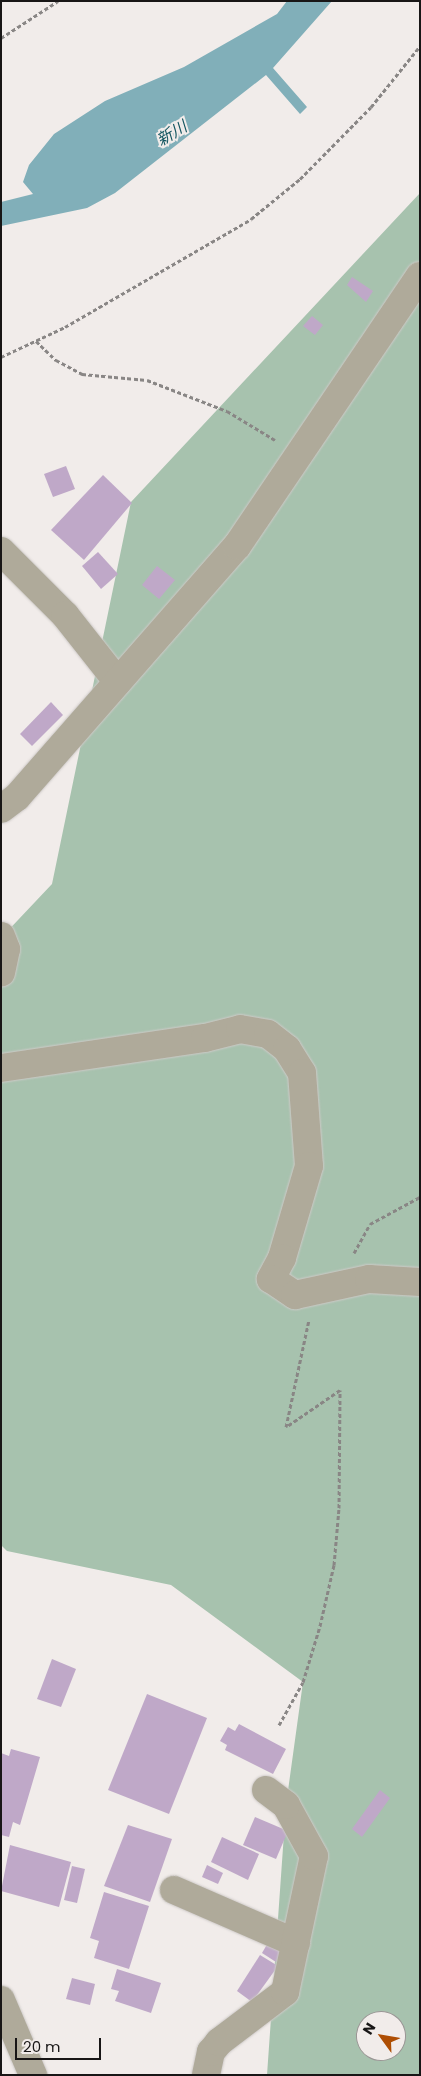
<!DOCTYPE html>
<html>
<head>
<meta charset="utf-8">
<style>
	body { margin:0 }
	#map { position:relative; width:421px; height:2076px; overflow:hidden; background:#f1ecea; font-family:Poppins,"Noto Sans JP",sans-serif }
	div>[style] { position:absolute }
	.green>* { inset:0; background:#a7c2ae }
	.water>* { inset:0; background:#81afb9 }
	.building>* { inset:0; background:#bfa8c8 }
	.path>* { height:3px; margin-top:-1.5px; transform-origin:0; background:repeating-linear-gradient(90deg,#898685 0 4px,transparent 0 6.5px) }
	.roads { filter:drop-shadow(0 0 1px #cecac8) drop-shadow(0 0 1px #cecac8) }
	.minor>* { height:28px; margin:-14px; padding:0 14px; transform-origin:14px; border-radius:14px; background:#afaa9a }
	span { translate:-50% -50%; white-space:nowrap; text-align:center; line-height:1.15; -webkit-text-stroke:4px #f1ecea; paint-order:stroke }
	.water-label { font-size:16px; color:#135560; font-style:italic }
	.frame { position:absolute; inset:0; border:2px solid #181616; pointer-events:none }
	.north { position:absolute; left:356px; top:2011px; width:50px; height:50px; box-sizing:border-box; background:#f1ecea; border:1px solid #9a9695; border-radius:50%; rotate:302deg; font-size:14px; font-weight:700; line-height:20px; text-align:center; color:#181616 }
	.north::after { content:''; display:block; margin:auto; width:18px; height:22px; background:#ae4e03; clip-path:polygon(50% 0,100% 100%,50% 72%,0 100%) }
	.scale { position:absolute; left:15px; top:2038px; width:86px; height:22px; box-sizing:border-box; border:2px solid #181616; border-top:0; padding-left:6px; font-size:15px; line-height:18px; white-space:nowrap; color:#181616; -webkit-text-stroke:4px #f1ecea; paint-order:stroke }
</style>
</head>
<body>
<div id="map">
	<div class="green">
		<div style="clip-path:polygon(evenodd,420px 193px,420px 2075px,267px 2075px,286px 1805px,303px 1682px,171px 1585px,7px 1551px,1px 1545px,1px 938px,52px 884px,131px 502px,420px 193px,366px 2021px,396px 2021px,396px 2051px,366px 2051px,366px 2021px)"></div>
	</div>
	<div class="water">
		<div style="clip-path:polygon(287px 1px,332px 1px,273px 68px,307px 107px,300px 114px,266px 75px,115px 193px,87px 208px,1px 226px,1px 202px,33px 194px,23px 182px,29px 165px,54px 134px,105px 101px,184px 67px,277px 14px)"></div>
	</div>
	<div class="building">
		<div style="clip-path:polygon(352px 277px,373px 291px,366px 302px,347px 285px)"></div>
		<div style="clip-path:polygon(312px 316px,323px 325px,315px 335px,303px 326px)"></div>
		<div style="clip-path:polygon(66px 466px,75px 489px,53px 497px,44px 474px)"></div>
		<div style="clip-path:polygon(103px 475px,132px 503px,84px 560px,51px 530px)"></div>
		<div style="clip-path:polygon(98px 552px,118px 574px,101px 589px,82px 566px)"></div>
		<div style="clip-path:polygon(157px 566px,175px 580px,159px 599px,142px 585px)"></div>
		<div style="clip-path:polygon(51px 702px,63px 715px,32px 746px,20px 734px)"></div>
		<div style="clip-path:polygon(52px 1659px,76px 1669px,61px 1707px,37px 1699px)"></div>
		<div style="clip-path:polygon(147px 1694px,207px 1718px,169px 1814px,108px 1790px)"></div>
		<div style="clip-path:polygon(239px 1724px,286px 1749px,273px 1774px,225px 1750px,227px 1745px,220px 1741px,228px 1727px,235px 1731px)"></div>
		<div style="clip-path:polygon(11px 1749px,40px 1757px,20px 1825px,13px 1822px,9px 1837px,1px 1835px,1px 1753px,9px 1756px)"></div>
		<div style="clip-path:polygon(380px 1790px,390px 1798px,362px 1837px,352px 1829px)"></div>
		<div style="clip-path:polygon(255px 1817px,288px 1831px,276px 1859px,243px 1845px)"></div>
		<div style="clip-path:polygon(128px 1825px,172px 1839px,150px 1902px,104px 1886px)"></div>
		<div style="clip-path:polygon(222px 1837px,259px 1854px,248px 1880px,211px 1862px)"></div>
		<div style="clip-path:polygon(10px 1845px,71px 1862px,59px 1907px,1px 1891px)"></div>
		<div style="clip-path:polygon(207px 1865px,223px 1873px,218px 1884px,202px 1877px)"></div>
		<div style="clip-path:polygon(72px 1866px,85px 1869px,77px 1903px,64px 1900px)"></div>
		<div style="clip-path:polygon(104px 1892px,149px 1906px,129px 1969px,94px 1958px,99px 1941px,90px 1938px)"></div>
		<div style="clip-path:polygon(269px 1941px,282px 1948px,276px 1962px,262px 1953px)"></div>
		<div style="clip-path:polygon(260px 1955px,278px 1966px,252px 2002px,237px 1991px)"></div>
		<div style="clip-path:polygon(117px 1969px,161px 1983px,151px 2013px,115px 2001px,119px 1991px,111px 1989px)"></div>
		<div style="clip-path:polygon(72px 1978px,95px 1984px,90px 2005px,66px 1999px)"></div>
	</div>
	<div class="path">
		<div style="left:1px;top:38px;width:68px;rotate:-33deg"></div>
		<div style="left:36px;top:341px;width:28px;rotate:44deg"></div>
		<div style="left:56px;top:360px;width:30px;rotate:28deg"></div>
		<div style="left:82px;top:374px;width:65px;rotate:5.3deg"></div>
		<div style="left:147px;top:380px;width:86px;rotate:21.2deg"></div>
		<div style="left:227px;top:411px;width:56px;rotate:31.1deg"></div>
		<div style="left:1px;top:357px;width:71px;rotate:-25.1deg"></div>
		<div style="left:65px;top:327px;width:215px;rotate:-30.1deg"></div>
		<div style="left:251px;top:219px;width:63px;rotate:-39.2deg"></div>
		<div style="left:300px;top:179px;width:101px;rotate:-45.4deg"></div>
		<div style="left:371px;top:107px;width:78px;rotate:-51.2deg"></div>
		<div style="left:354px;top:1253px;width:33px;rotate:-61deg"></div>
		<div style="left:370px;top:1224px;width:57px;rotate:-28.4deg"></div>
		<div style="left:279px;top:1725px;width:49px;rotate:-60.8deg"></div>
		<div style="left:303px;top:1682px;width:59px;rotate:-73.1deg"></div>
		<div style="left:320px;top:1626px;width:63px;rotate:-77.1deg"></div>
		<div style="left:334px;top:1565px;width:57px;rotate:-85deg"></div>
		<div style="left:339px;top:1508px;width:118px;rotate:-89.5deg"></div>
		<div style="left:340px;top:1390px;width:65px;rotate:145.6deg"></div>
		<div style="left:286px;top:1427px;width:109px;rotate:-77.9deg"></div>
	</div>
	<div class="roads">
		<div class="minor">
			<div style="left:1px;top:551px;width:91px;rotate:45deg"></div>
			<div style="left:65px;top:615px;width:85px;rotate:51.7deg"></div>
			<div style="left:1px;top:809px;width:20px;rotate:-37deg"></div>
			<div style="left:17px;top:797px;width:334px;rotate:-48.8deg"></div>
			<div style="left:237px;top:546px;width:326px;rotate:-55.9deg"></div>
			<div style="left:1px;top:936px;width:14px;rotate:69deg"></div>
			<div style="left:6px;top:949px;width:24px;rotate:102deg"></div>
			<div style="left:1px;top:1068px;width:206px;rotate:-8.4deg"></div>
			<div style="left:205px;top:1038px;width:36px;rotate:-14deg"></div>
			<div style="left:240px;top:1029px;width:28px;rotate:10deg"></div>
			<div style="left:268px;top:1034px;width:24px;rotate:38deg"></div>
			<div style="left:287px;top:1049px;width:28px;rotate:58deg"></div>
			<div style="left:302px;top:1073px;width:93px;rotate:85.7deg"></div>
			<div style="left:309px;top:1166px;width:96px;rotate:106.4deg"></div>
			<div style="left:282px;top:1258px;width:24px;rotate:118deg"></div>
			<div style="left:271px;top:1279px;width:29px;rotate:34deg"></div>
			<div style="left:295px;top:1295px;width:76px;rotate:-12.2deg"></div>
			<div style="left:369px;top:1279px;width:51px;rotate:3.4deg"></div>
			<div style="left:174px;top:1890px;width:133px;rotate:23.5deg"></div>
			<div style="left:1px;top:2000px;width:82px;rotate:66.9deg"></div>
			<div style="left:206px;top:2075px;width:24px;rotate:-78deg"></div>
			<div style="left:211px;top:2052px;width:13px;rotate:-51deg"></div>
			<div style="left:219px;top:2042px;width:83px;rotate:-37.1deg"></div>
			<div style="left:285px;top:1992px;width:139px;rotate:-78deg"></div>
			<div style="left:314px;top:1856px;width:58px;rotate:-118.8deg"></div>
			<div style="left:286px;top:1805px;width:25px;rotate:-143deg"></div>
		</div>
	</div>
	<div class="water-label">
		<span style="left:172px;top:134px;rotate:-31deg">新川</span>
	</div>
	<div class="frame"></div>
	<div class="north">N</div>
	<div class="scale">20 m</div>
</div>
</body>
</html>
